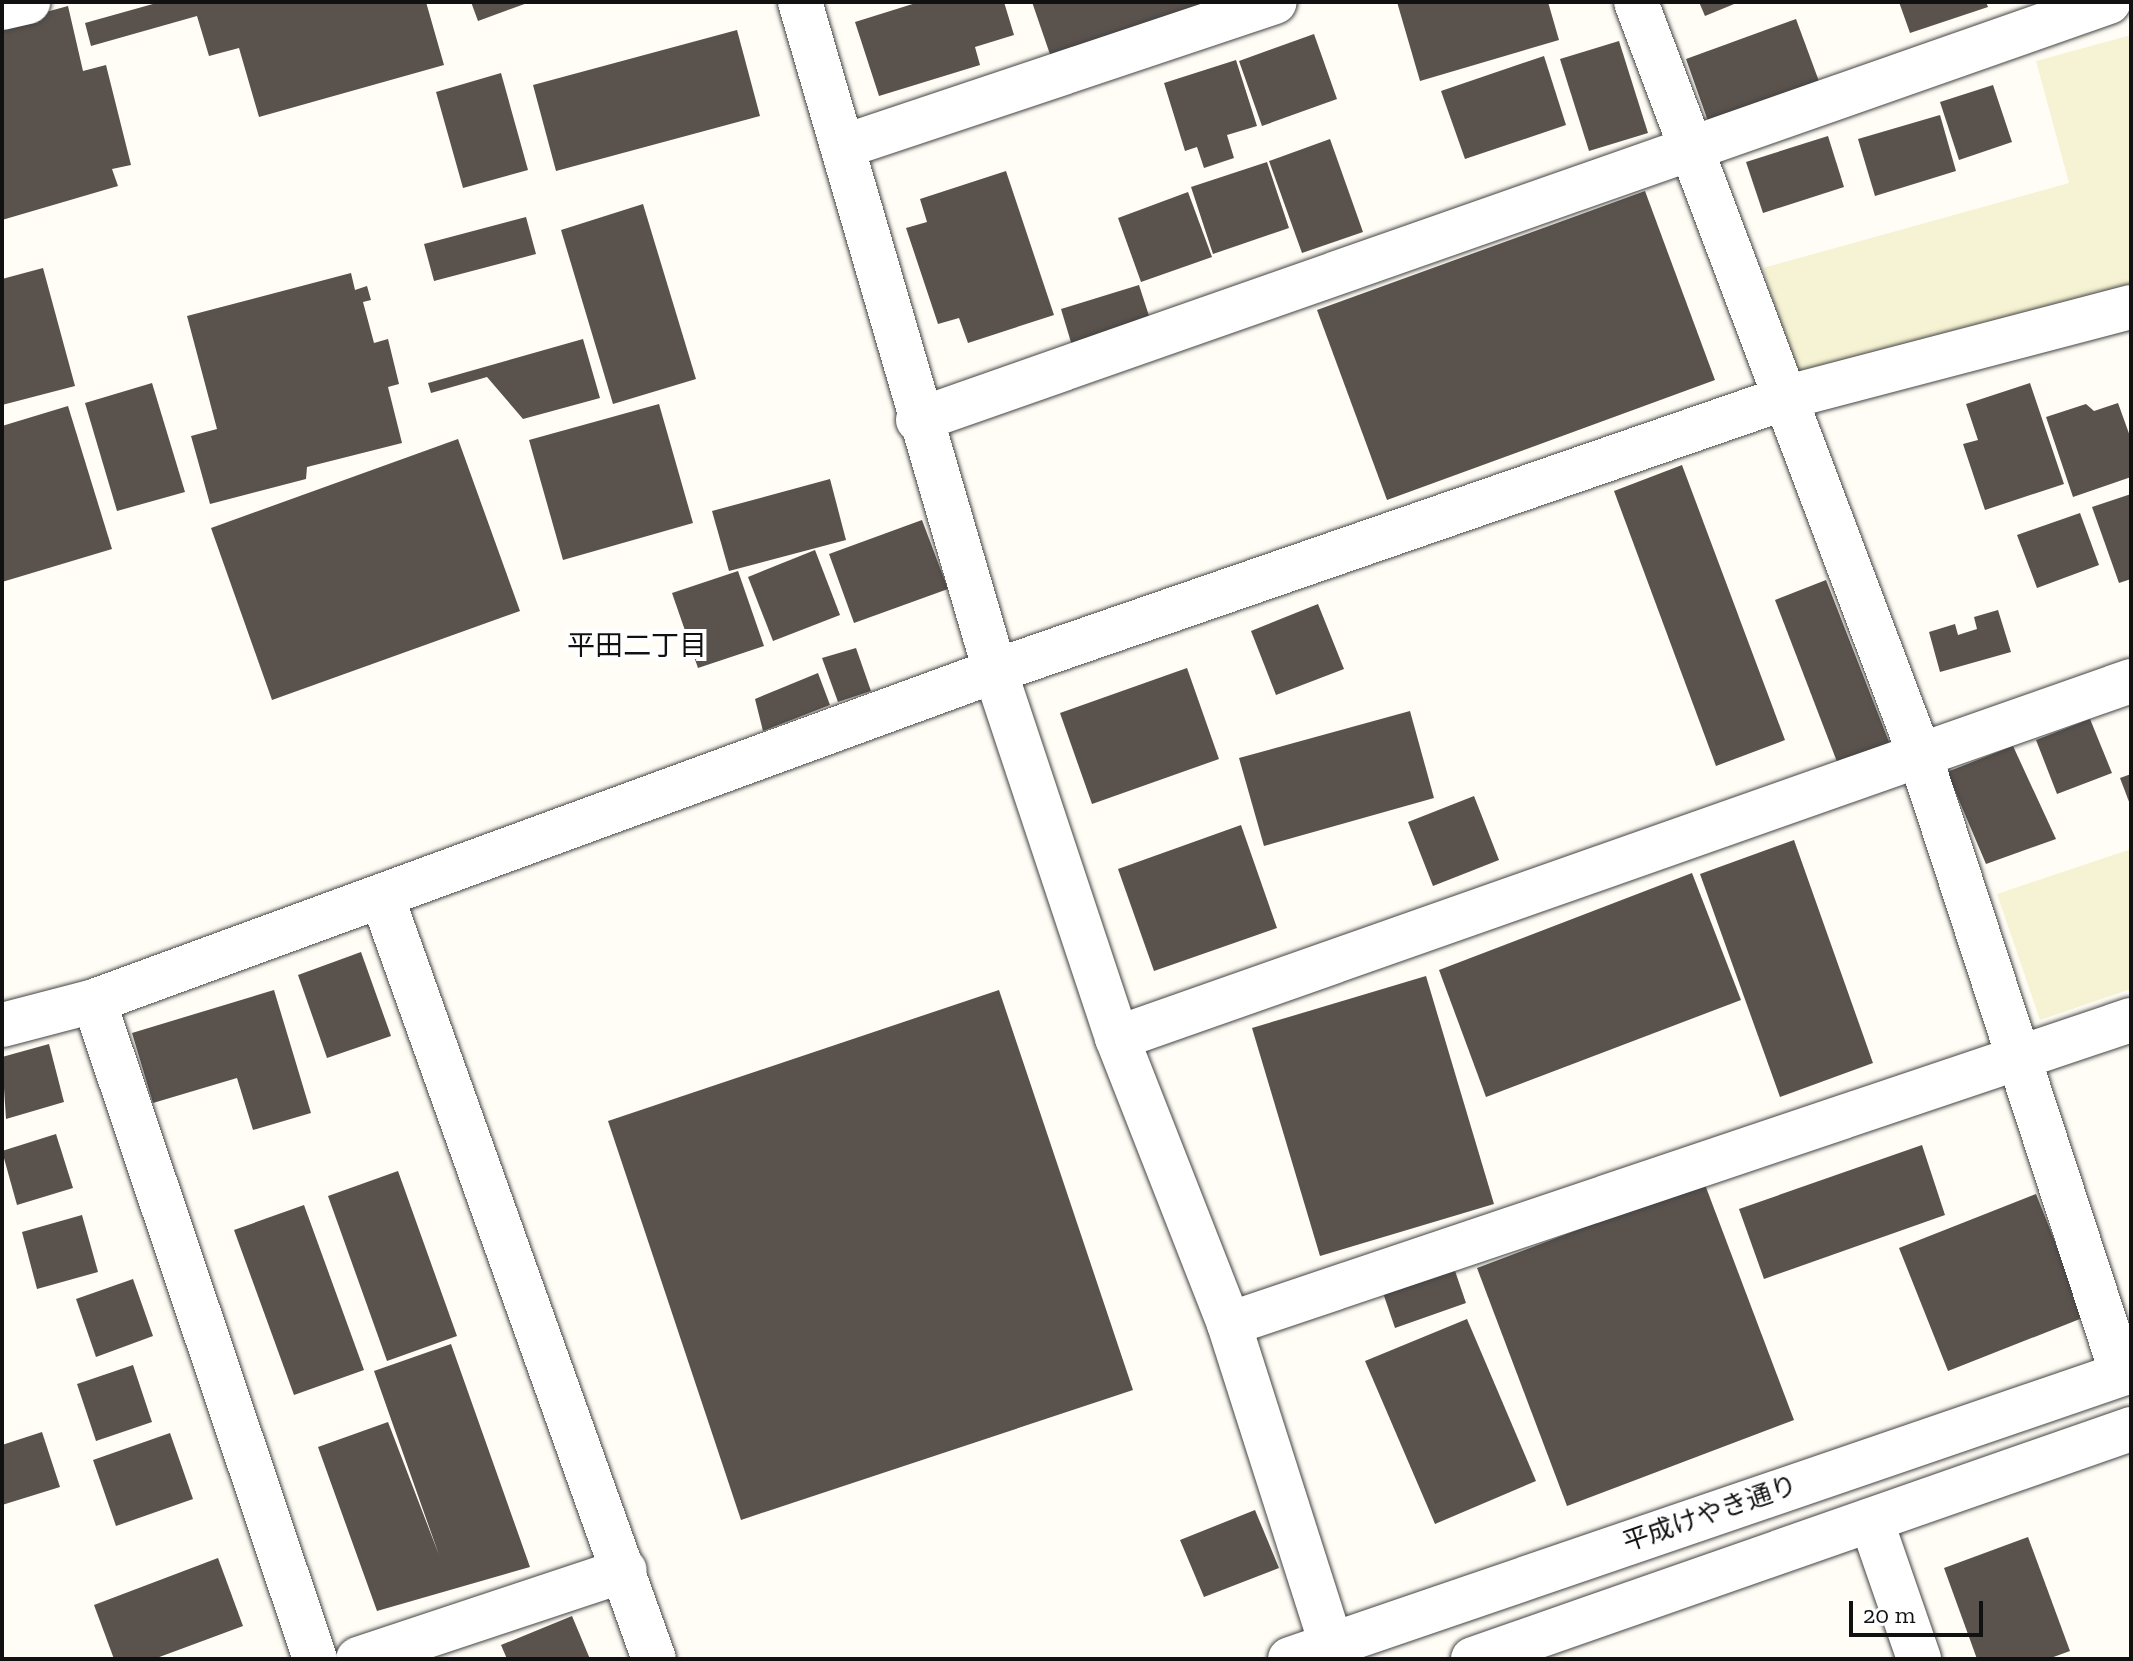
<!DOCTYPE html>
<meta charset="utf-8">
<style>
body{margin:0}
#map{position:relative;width:2133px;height:1661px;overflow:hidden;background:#fffdf5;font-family:"Zilla Slab","Noto Sans JP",serif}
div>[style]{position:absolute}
.farmland>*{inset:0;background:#f6f3d4}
.building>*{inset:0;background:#5a524d}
.roads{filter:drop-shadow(0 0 2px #444) drop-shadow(0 0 2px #444)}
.minor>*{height:44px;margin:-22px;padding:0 22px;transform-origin:22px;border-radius:22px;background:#fff}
span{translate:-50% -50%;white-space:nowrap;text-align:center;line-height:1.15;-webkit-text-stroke:8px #fff;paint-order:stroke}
.street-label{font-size:26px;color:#111}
.neighbourhood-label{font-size:28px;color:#111}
.frame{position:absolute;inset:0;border:4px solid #111;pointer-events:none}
.scale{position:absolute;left:1849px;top:1601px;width:134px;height:36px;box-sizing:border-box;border:4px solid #111;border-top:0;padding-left:10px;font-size:24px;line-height:28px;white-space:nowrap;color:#111;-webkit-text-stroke:6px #fff;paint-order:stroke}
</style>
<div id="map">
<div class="farmland">
<i style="clip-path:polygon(2131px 35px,2131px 287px,1795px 380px,1763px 268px,2069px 183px,2036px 61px)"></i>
<i style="clip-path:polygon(2131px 849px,2131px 989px,2040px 1020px,1997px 894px)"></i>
</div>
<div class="building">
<i style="clip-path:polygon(160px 2px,426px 2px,444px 65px,259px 117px,239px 48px,209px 56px,197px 16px,91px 46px,85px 23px)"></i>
<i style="clip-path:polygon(471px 2px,530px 2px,478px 21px)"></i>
<i style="clip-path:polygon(919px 2px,1004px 2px,1014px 35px,975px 47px,980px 65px,879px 96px,855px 22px)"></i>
<i style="clip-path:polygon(1032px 2px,1206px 2px,1208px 9px,1053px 63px)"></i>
<i style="clip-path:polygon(1397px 2px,1548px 2px,1559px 40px,1420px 81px)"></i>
<i style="clip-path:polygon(1699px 2px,1739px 2px,1705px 16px)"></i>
<i style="clip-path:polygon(1899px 2px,1986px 2px,1988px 7px,1910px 33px)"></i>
<i style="clip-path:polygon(68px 6px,83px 71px,106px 65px,131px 165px,112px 169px,118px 186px,2px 220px,2px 24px)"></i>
<i style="clip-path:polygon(1796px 19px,1820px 84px,1709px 124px,1686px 59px)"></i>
<i style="clip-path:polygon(737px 30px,760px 116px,556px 171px,533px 85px)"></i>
<i style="clip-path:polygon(1314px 34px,1337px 99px,1262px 126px,1239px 61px)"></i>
<i style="clip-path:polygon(1619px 41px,1648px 133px,1589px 151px,1560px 59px)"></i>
<i style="clip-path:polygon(1544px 56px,1566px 125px,1465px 159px,1441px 91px)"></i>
<i style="clip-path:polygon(1236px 60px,1257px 126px,1227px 135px,1234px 158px,1204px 168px,1197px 147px,1185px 151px,1164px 83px)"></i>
<i style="clip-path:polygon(501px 73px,528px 170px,463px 188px,436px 92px)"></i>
<i style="clip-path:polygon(1993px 85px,2012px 142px,1959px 160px,1940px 102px)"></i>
<i style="clip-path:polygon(1940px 115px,1956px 171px,1875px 196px,1858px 139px)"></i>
<i style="clip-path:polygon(1828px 136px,1844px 187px,1763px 213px,1746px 162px)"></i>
<i style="clip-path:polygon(1330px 139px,1363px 232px,1302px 253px,1269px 161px)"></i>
<i style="clip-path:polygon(1267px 162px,1289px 228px,1213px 254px,1191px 187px)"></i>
<i style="clip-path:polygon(1006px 171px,1054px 315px,968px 343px,959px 318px,938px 324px,906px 228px,927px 222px,920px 199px)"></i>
<i style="clip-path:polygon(1645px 191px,1715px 380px,1387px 500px,1317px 310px)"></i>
<i style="clip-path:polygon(1188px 192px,1212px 257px,1141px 282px,1118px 218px)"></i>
<i style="clip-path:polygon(643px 204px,696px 379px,613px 404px,561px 230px)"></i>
<i style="clip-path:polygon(526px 217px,536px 254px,434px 281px,424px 244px)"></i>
<i style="clip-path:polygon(43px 268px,75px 386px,2px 405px,2px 279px)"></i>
<i style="clip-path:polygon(351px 273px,355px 290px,367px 286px,371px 300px,363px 302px,374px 343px,388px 339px,399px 384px,388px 387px,402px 443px,307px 467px,306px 479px,210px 504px,191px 436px,217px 429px,187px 316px)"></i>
<i style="clip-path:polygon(1139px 285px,1152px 325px,1073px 349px,1061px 309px)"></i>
<i style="clip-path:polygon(583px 339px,600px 398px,523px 419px,487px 377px,431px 393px,428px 383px)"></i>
<i style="clip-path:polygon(152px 383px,185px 492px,117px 511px,85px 403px)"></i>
<i style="clip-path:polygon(2030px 383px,2064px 484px,1985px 510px,1963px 444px,1978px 440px,1966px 404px)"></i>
<i style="clip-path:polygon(2118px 403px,2131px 439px,2131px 477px,2073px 497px,2046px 417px,2086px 404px,2094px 411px)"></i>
<i style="clip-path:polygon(659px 404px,693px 523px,563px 560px,529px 440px)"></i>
<i style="clip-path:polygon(68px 406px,112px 549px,2px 582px,2px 426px)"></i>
<i style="clip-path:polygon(458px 439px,520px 611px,272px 700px,211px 528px)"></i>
<i style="clip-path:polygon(1682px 465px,1785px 740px,1716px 766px,1614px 491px)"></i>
<i style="clip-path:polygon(830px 479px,846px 540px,729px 571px,712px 511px)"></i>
<i style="clip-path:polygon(2131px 494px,2131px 579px,2119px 583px,2092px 507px)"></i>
<i style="clip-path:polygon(2080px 513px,2099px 565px,2037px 588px,2017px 535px)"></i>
<i style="clip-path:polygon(922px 520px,948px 589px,854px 623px,829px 554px)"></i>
<i style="clip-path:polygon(815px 550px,840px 615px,773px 641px,748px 577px)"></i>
<i style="clip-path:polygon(738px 571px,764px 646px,698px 668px,672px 593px)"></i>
<i style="clip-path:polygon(1826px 580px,1891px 747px,1839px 767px,1775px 600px)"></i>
<i style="clip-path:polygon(1318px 604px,1344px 669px,1276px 695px,1251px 631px)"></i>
<i style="clip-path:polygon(1998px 610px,2011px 652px,1940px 672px,1929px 632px,1955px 624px,1958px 635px,1977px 629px,1974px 617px)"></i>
<i style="clip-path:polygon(856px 648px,871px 691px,838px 702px,822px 658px)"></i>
<i style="clip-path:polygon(1187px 668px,1219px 759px,1092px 804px,1060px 713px)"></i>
<i style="clip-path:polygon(818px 673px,830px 705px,763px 731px,755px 699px)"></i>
<i style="clip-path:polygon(1410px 711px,1434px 798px,1264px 846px,1239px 758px)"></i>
<i style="clip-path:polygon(2090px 719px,2112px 773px,2057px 794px,2036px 740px)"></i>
<i style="clip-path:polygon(2013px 746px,2056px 839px,1986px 864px,1947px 772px)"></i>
<i style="clip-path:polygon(2131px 774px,2131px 807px,2120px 778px)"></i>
<i style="clip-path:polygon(1474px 796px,1499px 860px,1433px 886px,1408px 822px)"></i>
<i style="clip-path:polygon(1241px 825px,1277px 928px,1154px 971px,1118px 869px)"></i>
<i style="clip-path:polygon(1794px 840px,1873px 1063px,1780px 1097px,1700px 874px)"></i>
<i style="clip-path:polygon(1692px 873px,1741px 1000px,1486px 1097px,1439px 970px)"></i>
<i style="clip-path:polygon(361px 952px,391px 1036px,327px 1058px,298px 975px)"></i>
<i style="clip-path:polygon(1426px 976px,1494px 1204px,1320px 1256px,1252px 1028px)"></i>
<i style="clip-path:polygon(274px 990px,311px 1113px,253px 1130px,237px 1078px,153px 1103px,132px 1033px)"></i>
<i style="clip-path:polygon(999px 990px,1133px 1390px,741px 1520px,608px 1121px)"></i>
<i style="clip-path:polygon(49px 1044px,64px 1102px,6px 1119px,2px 1057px)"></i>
<i style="clip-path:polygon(56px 1134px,73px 1188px,17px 1205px,2px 1151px)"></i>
<i style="clip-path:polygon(1922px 1145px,1945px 1215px,1764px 1279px,1739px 1209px)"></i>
<i style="clip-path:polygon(398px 1171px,457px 1336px,387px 1361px,328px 1196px)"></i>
<i style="clip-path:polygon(1704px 1182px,1794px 1420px,1567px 1506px,1477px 1268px)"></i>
<i style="clip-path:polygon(2036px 1194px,2085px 1317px,1948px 1371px,1899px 1248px)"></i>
<i style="clip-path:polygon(304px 1205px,364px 1370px,294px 1395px,234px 1230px)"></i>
<i style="clip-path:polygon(82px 1215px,98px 1272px,37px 1289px,22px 1232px)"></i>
<i style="clip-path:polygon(1453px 1265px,1466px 1303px,1395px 1328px,1382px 1290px)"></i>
<i style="clip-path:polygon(133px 1279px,153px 1336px,96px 1357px,76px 1299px)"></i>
<i style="clip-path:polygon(1467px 1319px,1536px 1481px,1435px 1524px,1365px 1361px)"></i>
<i style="clip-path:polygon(451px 1344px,530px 1567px,377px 1611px,318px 1447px,388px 1422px,439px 1555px,374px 1371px)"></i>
<i style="clip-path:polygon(133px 1365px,152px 1422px,96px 1441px,77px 1384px)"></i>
<i style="clip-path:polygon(42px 1432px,60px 1487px,2px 1505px,2px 1445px)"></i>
<i style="clip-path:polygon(170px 1433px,193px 1499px,116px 1526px,93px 1460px)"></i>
<i style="clip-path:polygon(1255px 1510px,1279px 1568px,1204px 1597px,1180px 1540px)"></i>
<i style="clip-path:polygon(2028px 1537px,2070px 1651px,2048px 1659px,1977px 1659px,1944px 1568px)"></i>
<i style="clip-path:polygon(218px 1558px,243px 1626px,154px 1659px,114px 1659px,94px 1605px)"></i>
<i style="clip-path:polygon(572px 1616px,590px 1659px,507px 1659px,501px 1645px)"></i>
</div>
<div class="roads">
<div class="minor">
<i style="left:800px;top:2px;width:697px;rotate:73.75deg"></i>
<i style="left:995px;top:671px;width:387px;rotate:71.6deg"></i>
<i style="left:1117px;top:1038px;width:307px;rotate:68.6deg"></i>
<i style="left:1229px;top:1324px;width:336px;rotate:72.3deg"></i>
<i style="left:1636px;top:2px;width:803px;rotate:69.35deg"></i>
<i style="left:1919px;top:753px;width:653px;rotate:71.9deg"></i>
<i style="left:2px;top:8px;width:27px;rotate:-13deg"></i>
<i style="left:845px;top:146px;width:453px;rotate:-18.5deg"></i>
<i style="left:918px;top:420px;width:1262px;rotate:-19.34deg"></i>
<i style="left:382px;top:897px;width:809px;rotate:70.36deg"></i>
<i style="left:94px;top:1001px;width:694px;rotate:71.43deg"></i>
<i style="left:2px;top:1025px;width:95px;rotate:-14.6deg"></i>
<i style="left:94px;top:1001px;width:960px;rotate:-20.12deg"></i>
<i style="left:995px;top:671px;width:839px;rotate:-19.06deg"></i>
<i style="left:1788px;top:397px;width:355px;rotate:-14.7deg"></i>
<i style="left:1117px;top:1038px;width:1075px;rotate:-19.4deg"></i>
<i style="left:1229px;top:1324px;width:952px;rotate:-18.63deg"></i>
<i style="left:1871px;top:1520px;width:147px;rotate:70.9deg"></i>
<i style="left:358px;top:1659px;width:281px;rotate:-18.4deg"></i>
<i style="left:1290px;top:1659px;width:889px;rotate:-18.9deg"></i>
<i style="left:1473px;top:1659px;width:697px;rotate:-19.27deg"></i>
</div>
</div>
<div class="street-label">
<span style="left:1710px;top:1514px;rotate:-19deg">平成けやき通り</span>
</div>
<div class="neighbourhood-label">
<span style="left:637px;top:646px">平田二丁目</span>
</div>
<div class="frame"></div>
<div class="scale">20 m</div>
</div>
